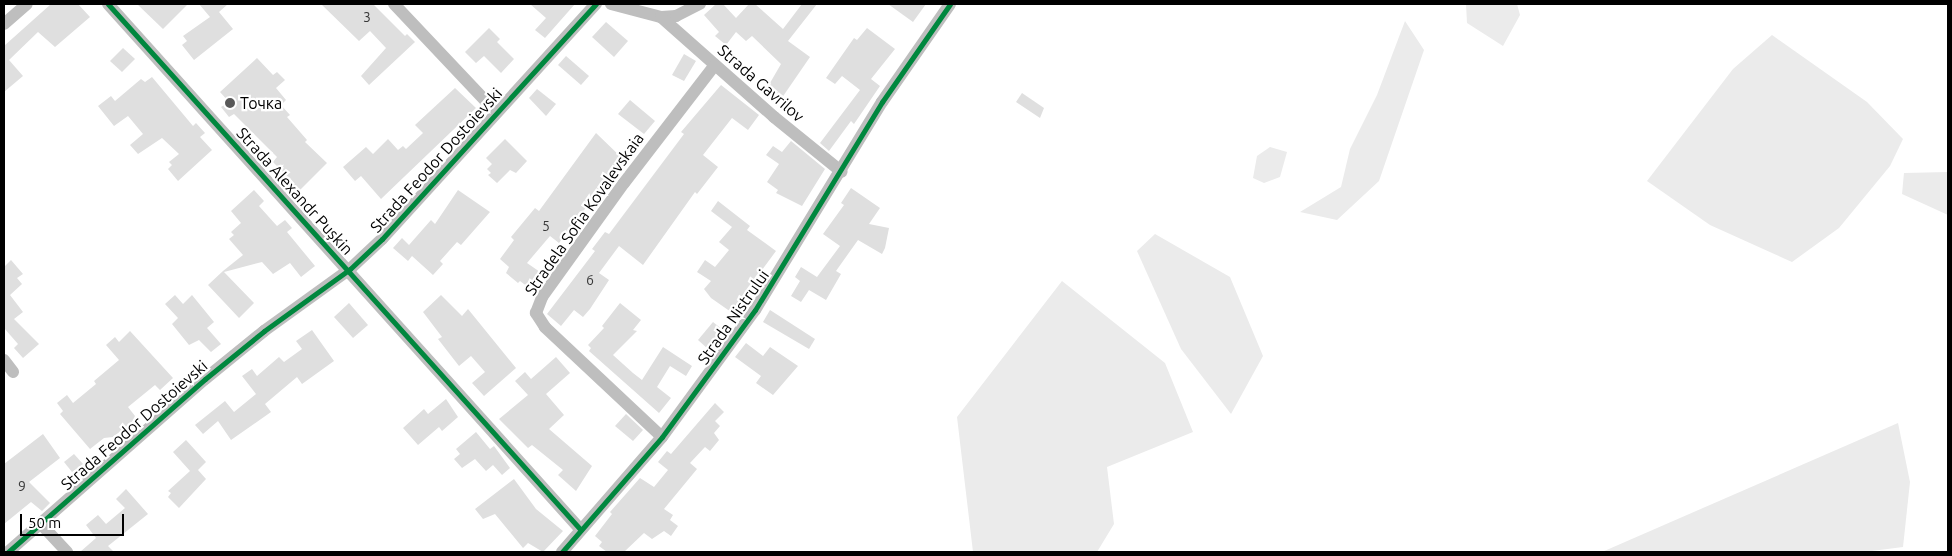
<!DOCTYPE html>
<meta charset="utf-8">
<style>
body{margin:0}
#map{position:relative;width:1952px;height:556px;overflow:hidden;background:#fff;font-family:Ubuntu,sans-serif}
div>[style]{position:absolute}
.green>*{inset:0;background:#ebebeb}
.building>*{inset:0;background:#dfdfdf}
.minor>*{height:12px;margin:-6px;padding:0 6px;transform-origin:6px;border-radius:6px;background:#bebebe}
.cycleway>*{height:5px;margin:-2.5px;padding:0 2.5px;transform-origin:2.5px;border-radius:2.5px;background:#00873e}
.dots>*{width:14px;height:14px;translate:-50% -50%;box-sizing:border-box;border:2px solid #fff;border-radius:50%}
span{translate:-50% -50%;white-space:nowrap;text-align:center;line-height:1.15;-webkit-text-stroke:4.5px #fff;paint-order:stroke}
.number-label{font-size:14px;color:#383838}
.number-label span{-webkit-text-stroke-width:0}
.street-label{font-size:16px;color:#000}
.poi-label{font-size:16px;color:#000}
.left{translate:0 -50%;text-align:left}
.frame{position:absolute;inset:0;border:5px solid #000;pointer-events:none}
.scale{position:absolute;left:20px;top:514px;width:104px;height:22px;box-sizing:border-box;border:2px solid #000;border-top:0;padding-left:6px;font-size:15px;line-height:18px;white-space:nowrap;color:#000;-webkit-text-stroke:4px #fff;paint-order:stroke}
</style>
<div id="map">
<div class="green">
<i style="clip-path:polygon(1466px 4px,1517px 4px,1520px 15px,1503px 46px,1467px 23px)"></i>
<i style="clip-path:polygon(1405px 21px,1424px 50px,1379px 181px,1337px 220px,1300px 212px,1341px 187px,1350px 149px,1377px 95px)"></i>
<i style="clip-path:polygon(1772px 35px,1867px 102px,1903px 139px,1890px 166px,1839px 228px,1792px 262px,1710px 225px,1647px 181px,1733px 69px)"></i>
<i style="clip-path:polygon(1270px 147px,1287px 152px,1280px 177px,1264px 183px,1253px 178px,1257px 156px)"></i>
<i style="clip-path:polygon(1948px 172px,1948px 215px,1902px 194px,1904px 173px)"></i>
<i style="clip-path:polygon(1155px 234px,1230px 277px,1263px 356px,1231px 414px,1181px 349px,1137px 251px)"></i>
<i style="clip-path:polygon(1062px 281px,1165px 363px,1193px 432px,1107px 467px,1114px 524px,1097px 552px,973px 552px,957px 417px)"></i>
<i style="clip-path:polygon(1898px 423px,1910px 482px,1903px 547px,1864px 552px,1602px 552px)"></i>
</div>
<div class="building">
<i style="clip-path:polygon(51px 4px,78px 4px,90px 17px,55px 47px,38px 32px,9px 60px,23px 76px,4px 92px,4px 46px)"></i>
<i style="clip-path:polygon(137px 4px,188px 4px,163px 29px)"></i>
<i style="clip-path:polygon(199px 4px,228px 4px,219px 12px,233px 29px,194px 60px,182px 45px,187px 41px,183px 36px,210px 17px)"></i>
<i style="clip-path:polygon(321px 4px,373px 4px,405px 36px,407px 34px,415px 42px,369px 85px,361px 76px,386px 48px,370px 31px,359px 41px)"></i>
<i style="clip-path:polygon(530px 4px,575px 4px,545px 38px,535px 30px,546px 18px)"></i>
<i style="clip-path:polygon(716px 4px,723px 4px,736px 18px,749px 4px,755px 4px,783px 29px,802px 4px,817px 4px,788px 41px,810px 57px,777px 105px,763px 95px,781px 64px,752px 36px,746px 41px,736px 32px,726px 45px,715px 36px,719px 32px,704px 15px)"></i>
<i style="clip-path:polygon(888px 4px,926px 4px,913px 22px)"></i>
<i style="clip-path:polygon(606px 22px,628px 41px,614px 57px,592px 37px)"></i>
<i style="clip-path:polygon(489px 28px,500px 39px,497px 42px,514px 59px,501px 73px,484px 56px,476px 63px,465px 52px)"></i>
<i style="clip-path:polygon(867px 28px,895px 49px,871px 79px,880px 86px,854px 124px,851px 121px,829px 151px,820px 143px,860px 90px,842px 76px,835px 84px,826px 78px,854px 38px,857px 40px)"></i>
<i style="clip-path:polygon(123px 48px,135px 59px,122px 72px,110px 61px)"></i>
<i style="clip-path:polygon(684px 54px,696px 61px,684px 81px,672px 75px)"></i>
<i style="clip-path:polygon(566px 56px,589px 76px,581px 85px,558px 65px)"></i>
<i style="clip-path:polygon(257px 58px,273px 75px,277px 72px,285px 80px,276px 88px,286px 100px,281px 105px,290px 115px,287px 117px,307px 140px,305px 142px,327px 163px,296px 194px,284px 182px,288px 177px,273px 162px,277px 157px,234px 114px,229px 117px,221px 107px,229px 102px,220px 92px)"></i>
<i style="clip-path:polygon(152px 77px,193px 126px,196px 123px,205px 133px,200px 137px,212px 150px,178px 181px,168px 169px,172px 165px,169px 162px,179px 154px,162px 138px,138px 154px,130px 145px,143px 134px,128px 116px,114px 126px,98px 106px,111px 96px,115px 101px,141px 79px,145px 82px)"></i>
<i style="clip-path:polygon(721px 85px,759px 115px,748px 130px,732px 118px,703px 155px,718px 167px,697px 194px,695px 192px,643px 265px,619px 246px,599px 273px,609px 280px,590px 309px,583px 317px,574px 310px,561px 326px,547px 314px,595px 251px,592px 249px,605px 232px,609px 234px,684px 134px,681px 132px)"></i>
<i style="clip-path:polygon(455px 88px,476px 108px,381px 199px,361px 176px,355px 181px,343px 167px,366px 147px,373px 154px,388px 139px,398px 150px,403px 146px,406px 149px,423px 133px,415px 125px)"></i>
<i style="clip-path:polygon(537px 89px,556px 104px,546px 116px,529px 98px)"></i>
<i style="clip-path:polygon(1022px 93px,1044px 108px,1040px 118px,1016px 102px)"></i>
<i style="clip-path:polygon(630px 100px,655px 121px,644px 134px,618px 114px)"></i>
<i style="clip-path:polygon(596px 133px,623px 159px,559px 243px,550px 236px,527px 263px,540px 272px,528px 287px,520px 281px,518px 283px,506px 273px,509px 267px,500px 259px,514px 240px,511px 237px,535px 208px,539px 211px)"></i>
<i style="clip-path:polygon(505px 139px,527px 161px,516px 173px,510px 170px,497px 183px,488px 175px,491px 173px,487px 169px,492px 164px,486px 158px)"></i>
<i style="clip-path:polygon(791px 141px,825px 169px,802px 206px,776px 193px,778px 190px,767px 182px,779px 164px,766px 155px,773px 146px,782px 152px)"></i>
<i style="clip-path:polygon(851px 188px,880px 208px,869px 224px,889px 228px,885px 248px,882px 254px,858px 240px,836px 271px,841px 274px,826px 300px,809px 290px,801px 302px,791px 296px,800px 281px,795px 277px,801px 267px,817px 277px,840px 246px,823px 234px,844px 205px,841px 203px)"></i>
<i style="clip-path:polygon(254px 190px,264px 201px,259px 206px,277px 226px,285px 220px,292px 228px,287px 232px,315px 266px,301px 277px,290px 263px,273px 274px,262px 262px,224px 272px,254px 303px,239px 318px,208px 285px,223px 271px,243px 255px,229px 239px,234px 235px,231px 232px,241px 223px,231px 211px)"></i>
<i style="clip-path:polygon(458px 190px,490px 212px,461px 245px,457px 242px,440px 261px,443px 264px,433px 275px,412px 256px,408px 261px,393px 248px,402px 238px,409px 245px,431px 220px,435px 224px)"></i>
<i style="clip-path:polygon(718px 201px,750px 226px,747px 230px,776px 251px,731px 312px,711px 298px,704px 289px,711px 281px,697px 272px,705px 260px,715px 267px,729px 250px,719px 242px,732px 227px,711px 211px)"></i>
<i style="clip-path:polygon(11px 260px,23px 274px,17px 278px,22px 284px,10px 295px,23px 312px,14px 319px,39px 344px,23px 358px,14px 348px,18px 344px,4px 328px,4px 267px)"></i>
<i style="clip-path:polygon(175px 295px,183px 304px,192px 295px,214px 322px,207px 328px,221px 344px,211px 352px,199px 340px,189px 345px,172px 324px,178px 318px,165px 304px)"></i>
<i style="clip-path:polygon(441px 295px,462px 316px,468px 309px,516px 368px,484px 396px,472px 383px,485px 372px,471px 356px,459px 366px,438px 339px,442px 337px,423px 312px)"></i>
<i style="clip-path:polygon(349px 303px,368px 325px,353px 338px,334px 317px)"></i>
<i style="clip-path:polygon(620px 303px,641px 320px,633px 330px,637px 331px,613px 355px,633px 373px,642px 380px,663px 347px,692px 366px,686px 376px,670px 366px,657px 387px,671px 398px,659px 413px,589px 351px,591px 348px,588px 345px,604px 328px,602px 326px)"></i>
<i style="clip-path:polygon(770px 310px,815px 339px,809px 349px,763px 322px)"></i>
<i style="clip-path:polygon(713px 322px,723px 330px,708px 349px,698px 340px)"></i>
<i style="clip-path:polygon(312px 330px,334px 361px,302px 384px,297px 377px,265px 404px,271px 412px,231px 440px,218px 421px,203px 434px,195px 425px,225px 401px,234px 412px,256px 394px,242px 376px,252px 369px,257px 376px,279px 357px,284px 362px,302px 349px,296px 341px)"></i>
<i style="clip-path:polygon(130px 331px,173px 378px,160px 390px,155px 385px,128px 407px,135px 416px,132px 422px,113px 437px,104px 438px,90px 449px,60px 414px,63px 411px,57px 403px,67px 395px,73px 403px,96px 384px,94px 381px,119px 360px,106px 345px,115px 337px,119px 342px)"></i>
<i style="clip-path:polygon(746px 343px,763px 356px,770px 347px,798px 366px,773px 395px,756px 383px,761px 376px,735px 357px)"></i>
<i style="clip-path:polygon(556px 357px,570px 373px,546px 394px,564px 415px,549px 429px,592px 466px,576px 491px,558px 475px,563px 470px,532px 445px,528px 448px,499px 419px,528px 395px,515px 381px,525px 372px,531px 379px)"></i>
<i style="clip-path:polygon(446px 399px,458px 417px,442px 431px,439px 427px,418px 445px,403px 428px,424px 409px,428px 414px)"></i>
<i style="clip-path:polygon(715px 403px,724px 412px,715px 421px,720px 426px,714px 433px,719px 440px,710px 451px,705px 447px,690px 463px,697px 469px,664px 509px,673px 515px,670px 520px,678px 526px,671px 536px,664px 531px,652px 539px,644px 533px,624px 552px,607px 552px,599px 546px,602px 542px,595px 536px,612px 514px,610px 512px,640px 478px,654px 487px,668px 470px,658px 462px,667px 451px,671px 454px)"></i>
<i style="clip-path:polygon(626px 414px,643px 430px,633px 441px,615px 426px)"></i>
<i style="clip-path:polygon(476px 432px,490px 449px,494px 446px,510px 468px,502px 475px,493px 465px,486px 471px,475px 459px,462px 468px,454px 459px,460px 454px,456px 449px)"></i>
<i style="clip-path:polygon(43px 434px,60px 458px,29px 482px,50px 503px,42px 511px,31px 502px,4px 524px,4px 464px)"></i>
<i style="clip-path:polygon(186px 440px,206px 462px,198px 470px,206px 479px,179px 508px,168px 497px,171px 493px,168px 491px,190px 471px,173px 452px)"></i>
<i style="clip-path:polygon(74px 454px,83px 464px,72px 472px,64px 462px)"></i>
<i style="clip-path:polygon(514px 479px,536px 509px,563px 531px,543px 552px,528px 543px,523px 548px,495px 514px,483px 519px,475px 509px)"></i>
<i style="clip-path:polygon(126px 489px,148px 514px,108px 546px,114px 552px,80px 552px,96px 538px,86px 525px,98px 515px,106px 524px,125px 508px,116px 499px)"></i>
</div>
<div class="minor">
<i style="left:108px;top:4px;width:707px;rotate:48.04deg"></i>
<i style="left:394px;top:4px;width:149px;rotate:46.6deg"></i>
<i style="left:611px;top:4px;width:52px;rotate:14.6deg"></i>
<i style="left:661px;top:17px;width:15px;rotate:-4deg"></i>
<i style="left:676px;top:16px;width:27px;rotate:-27deg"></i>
<i style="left:661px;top:17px;width:151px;rotate:41.5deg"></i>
<i style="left:774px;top:117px;width:87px;rotate:39deg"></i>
<i style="left:4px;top:24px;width:30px;rotate:-41deg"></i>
<i style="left:4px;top:360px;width:15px;rotate:53deg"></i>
<i style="left:662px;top:437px;width:161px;rotate:-136.8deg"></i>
<i style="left:545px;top:327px;width:17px;rotate:-123deg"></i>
<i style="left:536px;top:313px;width:17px;rotate:-69deg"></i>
<i style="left:542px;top:297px;width:140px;rotate:-54.3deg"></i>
<i style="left:624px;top:183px;width:149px;rotate:-52.4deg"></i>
<i style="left:40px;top:523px;width:40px;rotate:47deg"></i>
<i style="left:8px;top:552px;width:262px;rotate:-41.3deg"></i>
<i style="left:205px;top:379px;width:76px;rotate:-39.1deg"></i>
<i style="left:264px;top:331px;width:106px;rotate:-35.8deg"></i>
<i style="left:350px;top:269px;width:44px;rotate:-43.2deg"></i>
<i style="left:382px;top:239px;width:318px;rotate:-47.7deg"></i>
<i style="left:562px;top:552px;width:152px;rotate:-49deg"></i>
<i style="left:662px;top:437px;width:157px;rotate:-53.8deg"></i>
<i style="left:755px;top:310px;width:244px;rotate:-58.6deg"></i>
<i style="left:882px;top:102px;width:119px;rotate:-55.2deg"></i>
</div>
<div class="cycleway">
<i style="left:108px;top:4px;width:707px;rotate:48.04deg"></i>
<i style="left:8px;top:552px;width:262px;rotate:-41.3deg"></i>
<i style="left:205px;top:379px;width:76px;rotate:-39.1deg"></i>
<i style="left:264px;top:331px;width:106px;rotate:-35.8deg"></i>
<i style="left:350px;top:269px;width:44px;rotate:-43.2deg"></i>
<i style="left:382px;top:239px;width:318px;rotate:-47.7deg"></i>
<i style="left:562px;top:552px;width:152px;rotate:-49deg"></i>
<i style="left:662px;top:437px;width:157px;rotate:-53.8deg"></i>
<i style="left:755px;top:310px;width:244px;rotate:-58.6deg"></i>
<i style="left:882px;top:102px;width:119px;rotate:-55.2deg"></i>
</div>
<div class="dots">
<i style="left:230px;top:103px;background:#595959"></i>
</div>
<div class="number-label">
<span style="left:367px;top:17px">3</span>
<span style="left:546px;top:226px">5</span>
<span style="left:590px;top:280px">6</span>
<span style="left:22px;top:486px">9</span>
</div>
<div class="street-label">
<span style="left:761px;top:83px;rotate:41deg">Strada Gavrilov</span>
<span style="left:436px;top:160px;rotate:-48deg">Strada Feodor Dostoievski</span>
<span style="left:295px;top:191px;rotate:48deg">Strada Alexandr Pușkin</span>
<span style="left:584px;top:214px;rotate:-55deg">Stradela Sofia Kovalevskaia</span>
<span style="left:733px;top:317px;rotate:-55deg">Strada Nistrului</span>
<span style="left:134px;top:425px;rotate:-41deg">Strada Feodor Dostoievski</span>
</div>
<div class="poi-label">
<span class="left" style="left:240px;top:103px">Точка</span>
</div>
<div class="frame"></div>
<div class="scale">50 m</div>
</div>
